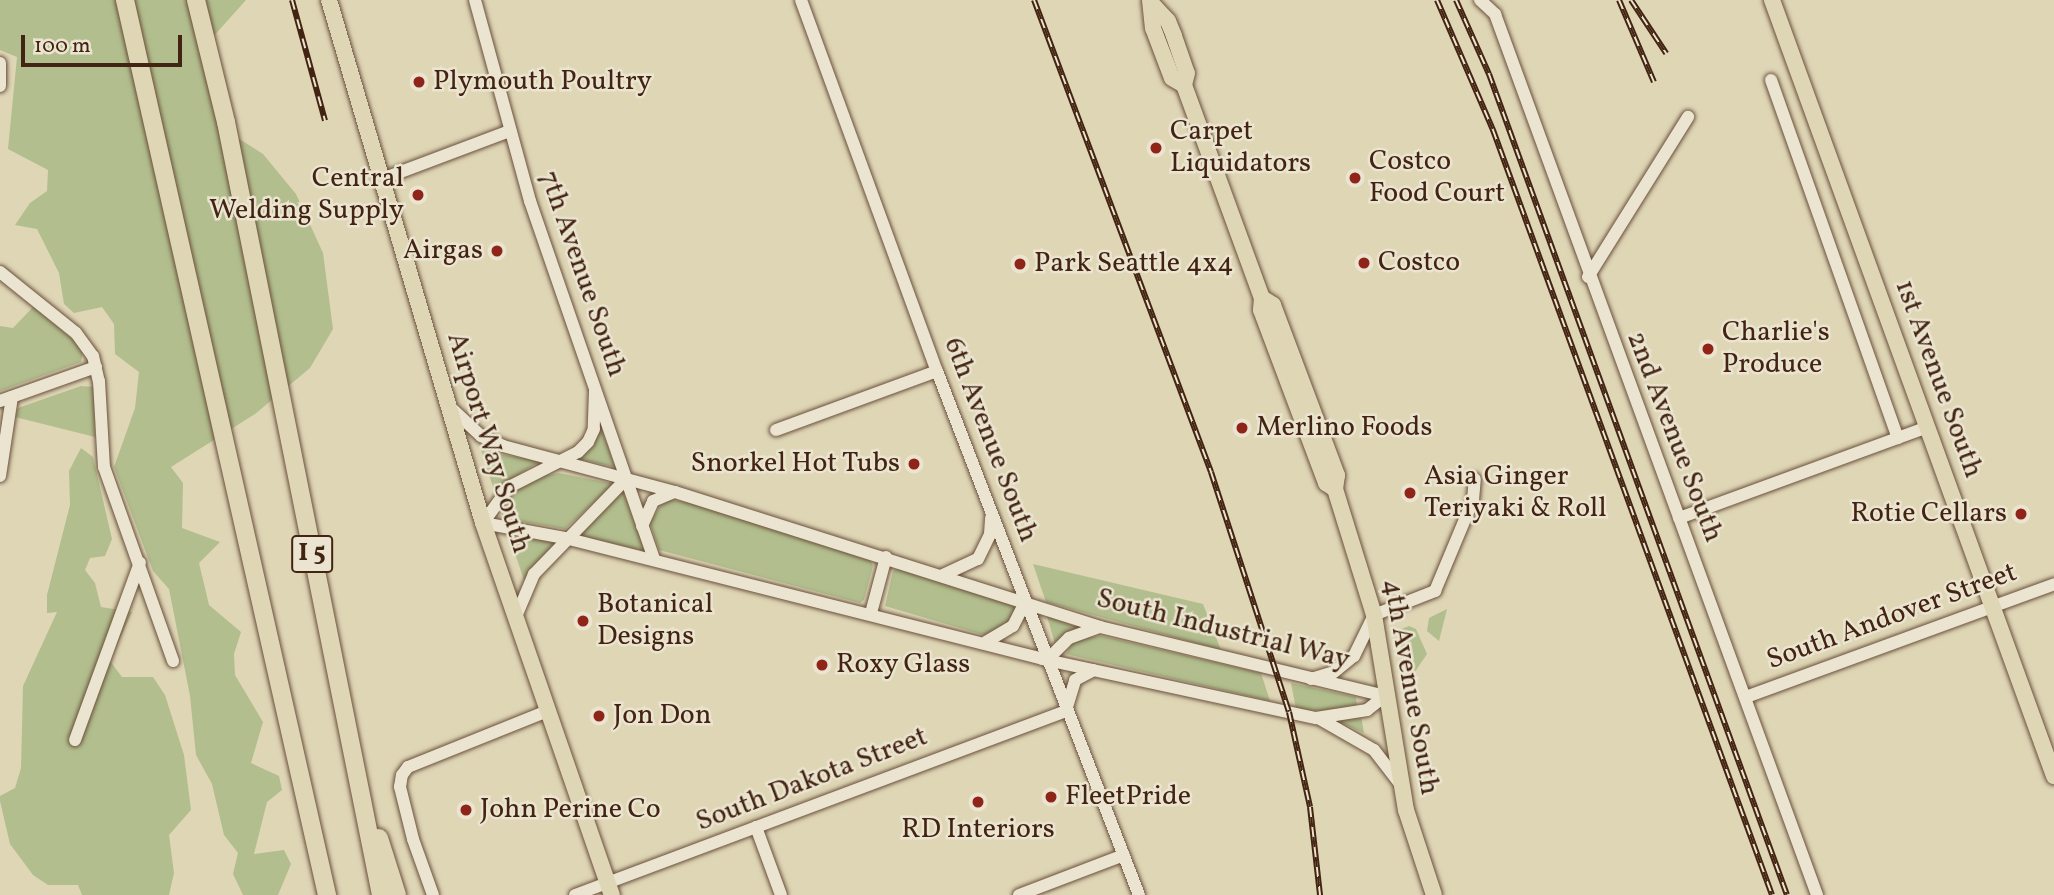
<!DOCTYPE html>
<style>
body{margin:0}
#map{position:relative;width:2054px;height:895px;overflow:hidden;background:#dfd6b6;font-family:Vollkorn,serif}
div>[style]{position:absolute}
.green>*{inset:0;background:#b2be8e}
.roads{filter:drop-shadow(0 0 2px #6a503b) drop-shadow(0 0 2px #6a503b)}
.minor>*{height:12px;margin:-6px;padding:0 6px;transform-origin:6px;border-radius:6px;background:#eae4d0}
.major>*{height:16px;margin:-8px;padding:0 8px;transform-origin:8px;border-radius:8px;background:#dfd6b6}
.highway>*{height:18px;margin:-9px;padding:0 9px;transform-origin:9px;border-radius:9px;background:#dfd6b6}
.rail>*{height:6px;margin-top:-3px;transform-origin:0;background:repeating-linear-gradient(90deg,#eae4d0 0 10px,#432412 0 20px);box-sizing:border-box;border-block:2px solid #432412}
.dots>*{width:19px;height:19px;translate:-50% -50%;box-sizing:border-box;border:4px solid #eae4d0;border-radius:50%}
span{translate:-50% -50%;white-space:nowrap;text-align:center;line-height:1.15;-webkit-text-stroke:5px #eae4d0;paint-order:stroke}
.shield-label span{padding:2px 5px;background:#eae4d0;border:2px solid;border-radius:5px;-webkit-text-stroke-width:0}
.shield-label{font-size:26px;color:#432412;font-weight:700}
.poi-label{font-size:28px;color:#432412}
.left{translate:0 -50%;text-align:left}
.right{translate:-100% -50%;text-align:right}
.street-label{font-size:28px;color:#432412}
.scale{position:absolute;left:21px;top:35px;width:161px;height:32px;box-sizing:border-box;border:4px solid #432412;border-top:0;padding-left:9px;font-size:21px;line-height:24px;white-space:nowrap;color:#432412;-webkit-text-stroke:5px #eae4d0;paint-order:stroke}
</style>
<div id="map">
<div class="green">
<i style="clip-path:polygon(0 0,246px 0,203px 48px,222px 128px,263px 154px,296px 194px,323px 253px,333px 329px,310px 368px,255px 414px,171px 467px,183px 483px,182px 528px,220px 542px,199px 563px,209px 605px,241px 632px,234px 654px,235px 675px,263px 722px,251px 763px,279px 776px,282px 790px,267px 802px,254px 854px,284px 850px,291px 864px,278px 895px,243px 895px,233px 874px,238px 853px,224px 835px,212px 784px,196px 755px,190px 696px,169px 589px,153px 571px,114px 467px,135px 408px,139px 372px,115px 354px,114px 324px,102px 307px,74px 313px,64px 304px,59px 273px,37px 229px,15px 225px,30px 203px,47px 191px,48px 170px,8px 149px,17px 57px,0 50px)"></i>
<i style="clip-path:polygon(33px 307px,75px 341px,83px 352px,81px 362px,0 391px,0 326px,13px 328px)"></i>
<i style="clip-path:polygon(81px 386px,94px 387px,95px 437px,15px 417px,18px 408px)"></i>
<i style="clip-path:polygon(601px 427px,615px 467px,578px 459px)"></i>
<i style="clip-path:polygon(479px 444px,499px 454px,540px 461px,494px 490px)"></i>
<i style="clip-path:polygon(81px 448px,93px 457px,112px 539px,105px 556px,90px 558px,85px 570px,95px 583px,101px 607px,132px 612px,110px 661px,122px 677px,153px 677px,165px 695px,184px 755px,191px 810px,169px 835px,174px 873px,169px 895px,82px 895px,78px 885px,48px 885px,33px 875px,10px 844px,0 801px,0 796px,15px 788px,21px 768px,23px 686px,57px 612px,47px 613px,47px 595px,70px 505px,69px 471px)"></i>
<i style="clip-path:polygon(559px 473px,614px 484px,565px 529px,503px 518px,501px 508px,516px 488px,536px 477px)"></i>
<i style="clip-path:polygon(623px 491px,645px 551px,577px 536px)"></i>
<i style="clip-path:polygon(670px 500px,704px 504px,870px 559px,873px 566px,864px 600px,860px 603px,659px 550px,650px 523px,661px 505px)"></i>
<i style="clip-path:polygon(507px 530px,558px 540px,524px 580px)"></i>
<i style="clip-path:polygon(1033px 564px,1203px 604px,1221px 650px,1046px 602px)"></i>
<i style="clip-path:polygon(898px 569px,1013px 605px,1017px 615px,1008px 626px,987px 636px,885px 606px,893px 571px)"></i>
<i style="clip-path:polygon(1447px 609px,1439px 641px,1427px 631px,1429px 618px)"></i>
<i style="clip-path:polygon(1047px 616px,1077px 627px,1055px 644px)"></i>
<i style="clip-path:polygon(1409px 626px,1416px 629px,1427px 654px,1408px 682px,1399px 637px,1401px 629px)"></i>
<i style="clip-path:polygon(1102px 636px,1261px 673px,1270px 701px,1066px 654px,1072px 643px,1084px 637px)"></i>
<i style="clip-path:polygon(1291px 683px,1356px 697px,1357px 706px,1334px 712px,1296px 709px)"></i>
<i style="clip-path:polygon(1361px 716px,1364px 733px,1337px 721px)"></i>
</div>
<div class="roads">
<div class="minor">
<i style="left:475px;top:0;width:208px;rotate:74.7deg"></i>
<i style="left:530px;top:201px;width:380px;rotate:70.9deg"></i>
<i style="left:801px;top:0;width:395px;rotate:69.9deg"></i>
<i style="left:937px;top:371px;width:562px;rotate:68.92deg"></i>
<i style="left:1480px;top:0;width:21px;rotate:43deg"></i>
<i style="left:1495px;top:14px;width:938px;rotate:69.92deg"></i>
<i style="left:0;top:63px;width:23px;rotate:90deg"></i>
<i style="left:1771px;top:80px;width:380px;rotate:70.5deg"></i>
<i style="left:382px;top:179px;width:137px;rotate:-20.6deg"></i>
<i style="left:0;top:272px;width:97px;rotate:38.8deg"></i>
<i style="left:76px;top:333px;width:29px;rotate:54deg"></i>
<i style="left:93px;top:356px;width:26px;rotate:77deg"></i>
<i style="left:99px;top:381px;width:86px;rotate:86.7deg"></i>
<i style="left:104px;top:467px;width:206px;rotate:70.4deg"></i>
<i style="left:1588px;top:277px;width:189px;rotate:-58deg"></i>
<i style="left:595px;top:391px;width:38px;rotate:92deg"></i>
<i style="left:594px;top:429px;width:14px;rotate:115deg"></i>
<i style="left:588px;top:442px;width:14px;rotate:135deg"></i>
<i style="left:578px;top:452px;width:77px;rotate:153.1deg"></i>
<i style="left:509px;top:487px;width:44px;rotate:125.8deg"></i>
<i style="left:483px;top:523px;width:83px;rotate:10.4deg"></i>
<i style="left:565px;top:538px;width:492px;rotate:14.2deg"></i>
<i style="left:1042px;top:659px;width:280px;rotate:12.2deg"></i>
<i style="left:1316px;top:718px;width:52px;rotate:-8.9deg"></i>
<i style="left:1367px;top:710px;width:23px;rotate:-38deg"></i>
<i style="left:0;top:401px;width:102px;rotate:-19.5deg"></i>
<i style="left:451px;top:408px;width:41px;rotate:43deg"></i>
<i style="left:481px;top:436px;width:24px;rotate:24deg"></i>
<i style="left:503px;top:446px;width:178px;rotate:15deg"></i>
<i style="left:675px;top:492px;width:446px;rotate:17.6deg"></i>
<i style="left:1100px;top:627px;width:293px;rotate:13.6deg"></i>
<i style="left:776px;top:430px;width:171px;rotate:-20.1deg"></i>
<i style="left:0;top:476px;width:80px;rotate:-81.4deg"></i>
<i style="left:1679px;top:518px;width:265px;rotate:-20.1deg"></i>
<i style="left:642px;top:526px;width:27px;rotate:-66deg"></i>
<i style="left:653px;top:501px;width:23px;rotate:-23deg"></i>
<i style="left:943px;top:575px;width:38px;rotate:-25deg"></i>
<i style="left:978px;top:559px;width:28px;rotate:-64deg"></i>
<i style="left:990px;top:534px;width:16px;rotate:-86deg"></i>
<i style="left:871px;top:613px;width:58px;rotate:-75deg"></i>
<i style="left:515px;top:619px;width:49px;rotate:-67.1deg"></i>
<i style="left:534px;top:574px;width:132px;rotate:-45.9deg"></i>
<i style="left:986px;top:642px;width:31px;rotate:-31deg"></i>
<i style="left:1013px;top:626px;width:28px;rotate:-63deg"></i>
<i style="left:1047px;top:660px;width:31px;rotate:-45deg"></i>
<i style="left:1069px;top:638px;width:32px;rotate:-20deg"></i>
<i style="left:1311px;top:679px;width:24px;rotate:-17deg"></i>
<i style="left:1334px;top:672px;width:26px;rotate:-39deg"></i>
<i style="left:1354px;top:656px;width:46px;rotate:-64deg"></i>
<i style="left:1374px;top:615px;width:66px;rotate:-21.5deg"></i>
<i style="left:1435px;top:591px;width:99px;rotate:-67.3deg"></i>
<i style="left:1473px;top:500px;width:21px;rotate:-85deg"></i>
<i style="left:1746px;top:697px;width:328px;rotate:-20.1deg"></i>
<i style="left:1067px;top:707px;width:28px;rotate:-73deg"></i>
<i style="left:1075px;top:680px;width:21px;rotate:-28deg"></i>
<i style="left:1320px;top:719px;width:62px;rotate:29.9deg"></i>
<i style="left:1374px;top:750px;width:44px;rotate:52.4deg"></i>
<i style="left:75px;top:740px;width:189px;rotate:-69.9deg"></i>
<i style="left:756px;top:827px;width:72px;rotate:69.8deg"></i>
<i style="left:433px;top:895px;width:59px;rotate:-109.7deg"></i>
<i style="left:413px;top:839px;width:54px;rotate:-104deg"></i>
<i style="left:400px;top:787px;width:12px;rotate:-81deg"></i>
<i style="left:402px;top:775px;width:10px;rotate:-53deg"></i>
<i style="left:408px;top:767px;width:150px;rotate:-21.9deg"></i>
<i style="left:575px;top:895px;width:524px;rotate:-20.54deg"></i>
<i style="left:1019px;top:895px;width:112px;rotate:-20.9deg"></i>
</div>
<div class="major">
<i style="left:329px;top:0;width:545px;rotate:73.59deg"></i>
<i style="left:483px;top:523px;width:394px;rotate:70.9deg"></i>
<i style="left:1150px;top:0;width:28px;rotate:84deg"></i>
<i style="left:1153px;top:28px;width:53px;rotate:69.2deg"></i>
<i style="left:1172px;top:78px;width:14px;rotate:30deg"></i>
<i style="left:1772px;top:0;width:826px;rotate:70.03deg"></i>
<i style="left:1152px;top:4px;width:23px;rotate:47deg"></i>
<i style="left:1168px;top:21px;width:16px;rotate:68deg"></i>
<i style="left:1174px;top:36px;width:39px;rotate:71deg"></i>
<i style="left:1187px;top:73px;width:12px;rotate:104deg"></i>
<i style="left:1184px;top:85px;width:227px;rotate:69.9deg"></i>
<i style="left:1262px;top:298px;width:12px;rotate:95deg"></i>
<i style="left:1261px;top:310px;width:185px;rotate:69.4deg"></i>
<i style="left:1326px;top:483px;width:11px;rotate:34deg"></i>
<i style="left:1262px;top:298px;width:13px;rotate:32deg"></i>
<i style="left:1273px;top:305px;width:182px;rotate:69.4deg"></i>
<i style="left:1337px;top:475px;width:14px;rotate:98deg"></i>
<i style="left:1335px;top:489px;width:132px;rotate:72.8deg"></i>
<i style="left:1374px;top:615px;width:198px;rotate:80.7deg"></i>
<i style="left:1406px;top:810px;width:89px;rotate:71.8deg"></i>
</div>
<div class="highway">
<i style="left:125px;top:0;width:918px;rotate:77.28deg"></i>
<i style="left:196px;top:0;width:126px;rotate:76.2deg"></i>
<i style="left:226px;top:122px;width:788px;rotate:78.66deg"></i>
<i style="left:379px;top:838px;width:60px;rotate:72.5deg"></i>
</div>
</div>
<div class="rail">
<i style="left:292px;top:0;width:125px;rotate:74.7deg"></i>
<i style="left:1034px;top:0;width:504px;rotate:69.44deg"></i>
<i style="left:1211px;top:472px;width:252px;rotate:72deg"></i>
<i style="left:1289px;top:712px;width:97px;rotate:77.5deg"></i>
<i style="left:1310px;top:807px;width:89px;rotate:83.5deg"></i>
<i style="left:1437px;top:0;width:142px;rotate:66.7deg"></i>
<i style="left:1493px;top:130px;width:814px;rotate:69.96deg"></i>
<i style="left:1456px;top:0;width:81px;rotate:66deg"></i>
<i style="left:1489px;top:74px;width:873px;rotate:70.05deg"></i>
<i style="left:1619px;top:0;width:89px;rotate:66.9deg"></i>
<i style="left:1631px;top:0;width:64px;rotate:56.6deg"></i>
</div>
<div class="dots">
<i style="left:419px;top:82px;background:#8f2418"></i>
<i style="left:1156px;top:148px;background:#8f2418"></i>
<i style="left:1355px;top:178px;background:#8f2418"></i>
<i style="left:418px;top:195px;background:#8f2418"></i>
<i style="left:497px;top:251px;background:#8f2418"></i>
<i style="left:1364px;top:263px;background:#8f2418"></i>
<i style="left:1020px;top:264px;background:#8f2418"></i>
<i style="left:1708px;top:349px;background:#8f2418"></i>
<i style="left:1242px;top:428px;background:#8f2418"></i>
<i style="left:914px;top:464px;background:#8f2418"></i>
<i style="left:1410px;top:493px;background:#8f2418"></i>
<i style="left:2021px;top:514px;background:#8f2418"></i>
<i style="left:583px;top:621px;background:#8f2418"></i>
<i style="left:822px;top:665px;background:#8f2418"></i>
<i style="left:599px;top:716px;background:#8f2418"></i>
<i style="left:1051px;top:797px;background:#8f2418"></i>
<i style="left:978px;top:802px;background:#8f2418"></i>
<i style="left:466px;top:810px;background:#8f2418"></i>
</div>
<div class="shield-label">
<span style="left:312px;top:554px">I 5</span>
</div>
<div class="poi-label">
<span class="left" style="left:433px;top:82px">Plymouth Poultry</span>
<span class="left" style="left:1170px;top:148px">Carpet<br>Liquidators</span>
<span class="left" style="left:1369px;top:178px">Costco<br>Food Court</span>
<span class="right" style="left:404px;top:195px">Central<br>Welding Supply</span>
<span class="right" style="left:483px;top:251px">Airgas</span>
<span class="left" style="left:1378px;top:263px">Costco</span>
<span class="left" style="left:1034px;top:264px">Park Seattle 4x4</span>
<span class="left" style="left:1722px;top:349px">Charlie's<br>Produce</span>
<span class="left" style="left:1256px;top:428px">Merlino Foods</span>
<span class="right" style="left:900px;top:464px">Snorkel Hot Tubs</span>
<span class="left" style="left:1424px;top:493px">Asia Ginger<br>Teriyaki &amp; Roll</span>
<span class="right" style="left:2007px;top:514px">Rotie Cellars</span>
<span class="left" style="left:597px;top:621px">Botanical<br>Designs</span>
<span class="left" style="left:836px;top:665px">Roxy Glass</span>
<span class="left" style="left:613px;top:716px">Jon Don</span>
<span class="left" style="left:1065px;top:797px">FleetPride</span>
<span class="left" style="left:480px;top:810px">John Perine Co</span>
<span style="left:978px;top:830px">RD Interiors</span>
</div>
<div class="street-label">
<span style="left:582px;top:274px;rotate:71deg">7th Avenue South</span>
<span style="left:1938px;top:379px;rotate:70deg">1st Avenue South</span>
<span style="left:1674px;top:437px;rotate:69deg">2nd Avenue South</span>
<span style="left:990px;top:440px;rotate:69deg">6th Avenue South</span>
<span style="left:488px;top:443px;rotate:73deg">Airport Way South</span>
<span style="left:1892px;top:617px;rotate:-20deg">South Andover Street</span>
<span style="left:1223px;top:630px;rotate:14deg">South Industrial Way</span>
<span style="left:1410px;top:687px;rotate:80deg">4th Avenue South</span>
<span style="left:812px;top:780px;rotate:-21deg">South Dakota Street</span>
</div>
<div class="scale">100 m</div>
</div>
